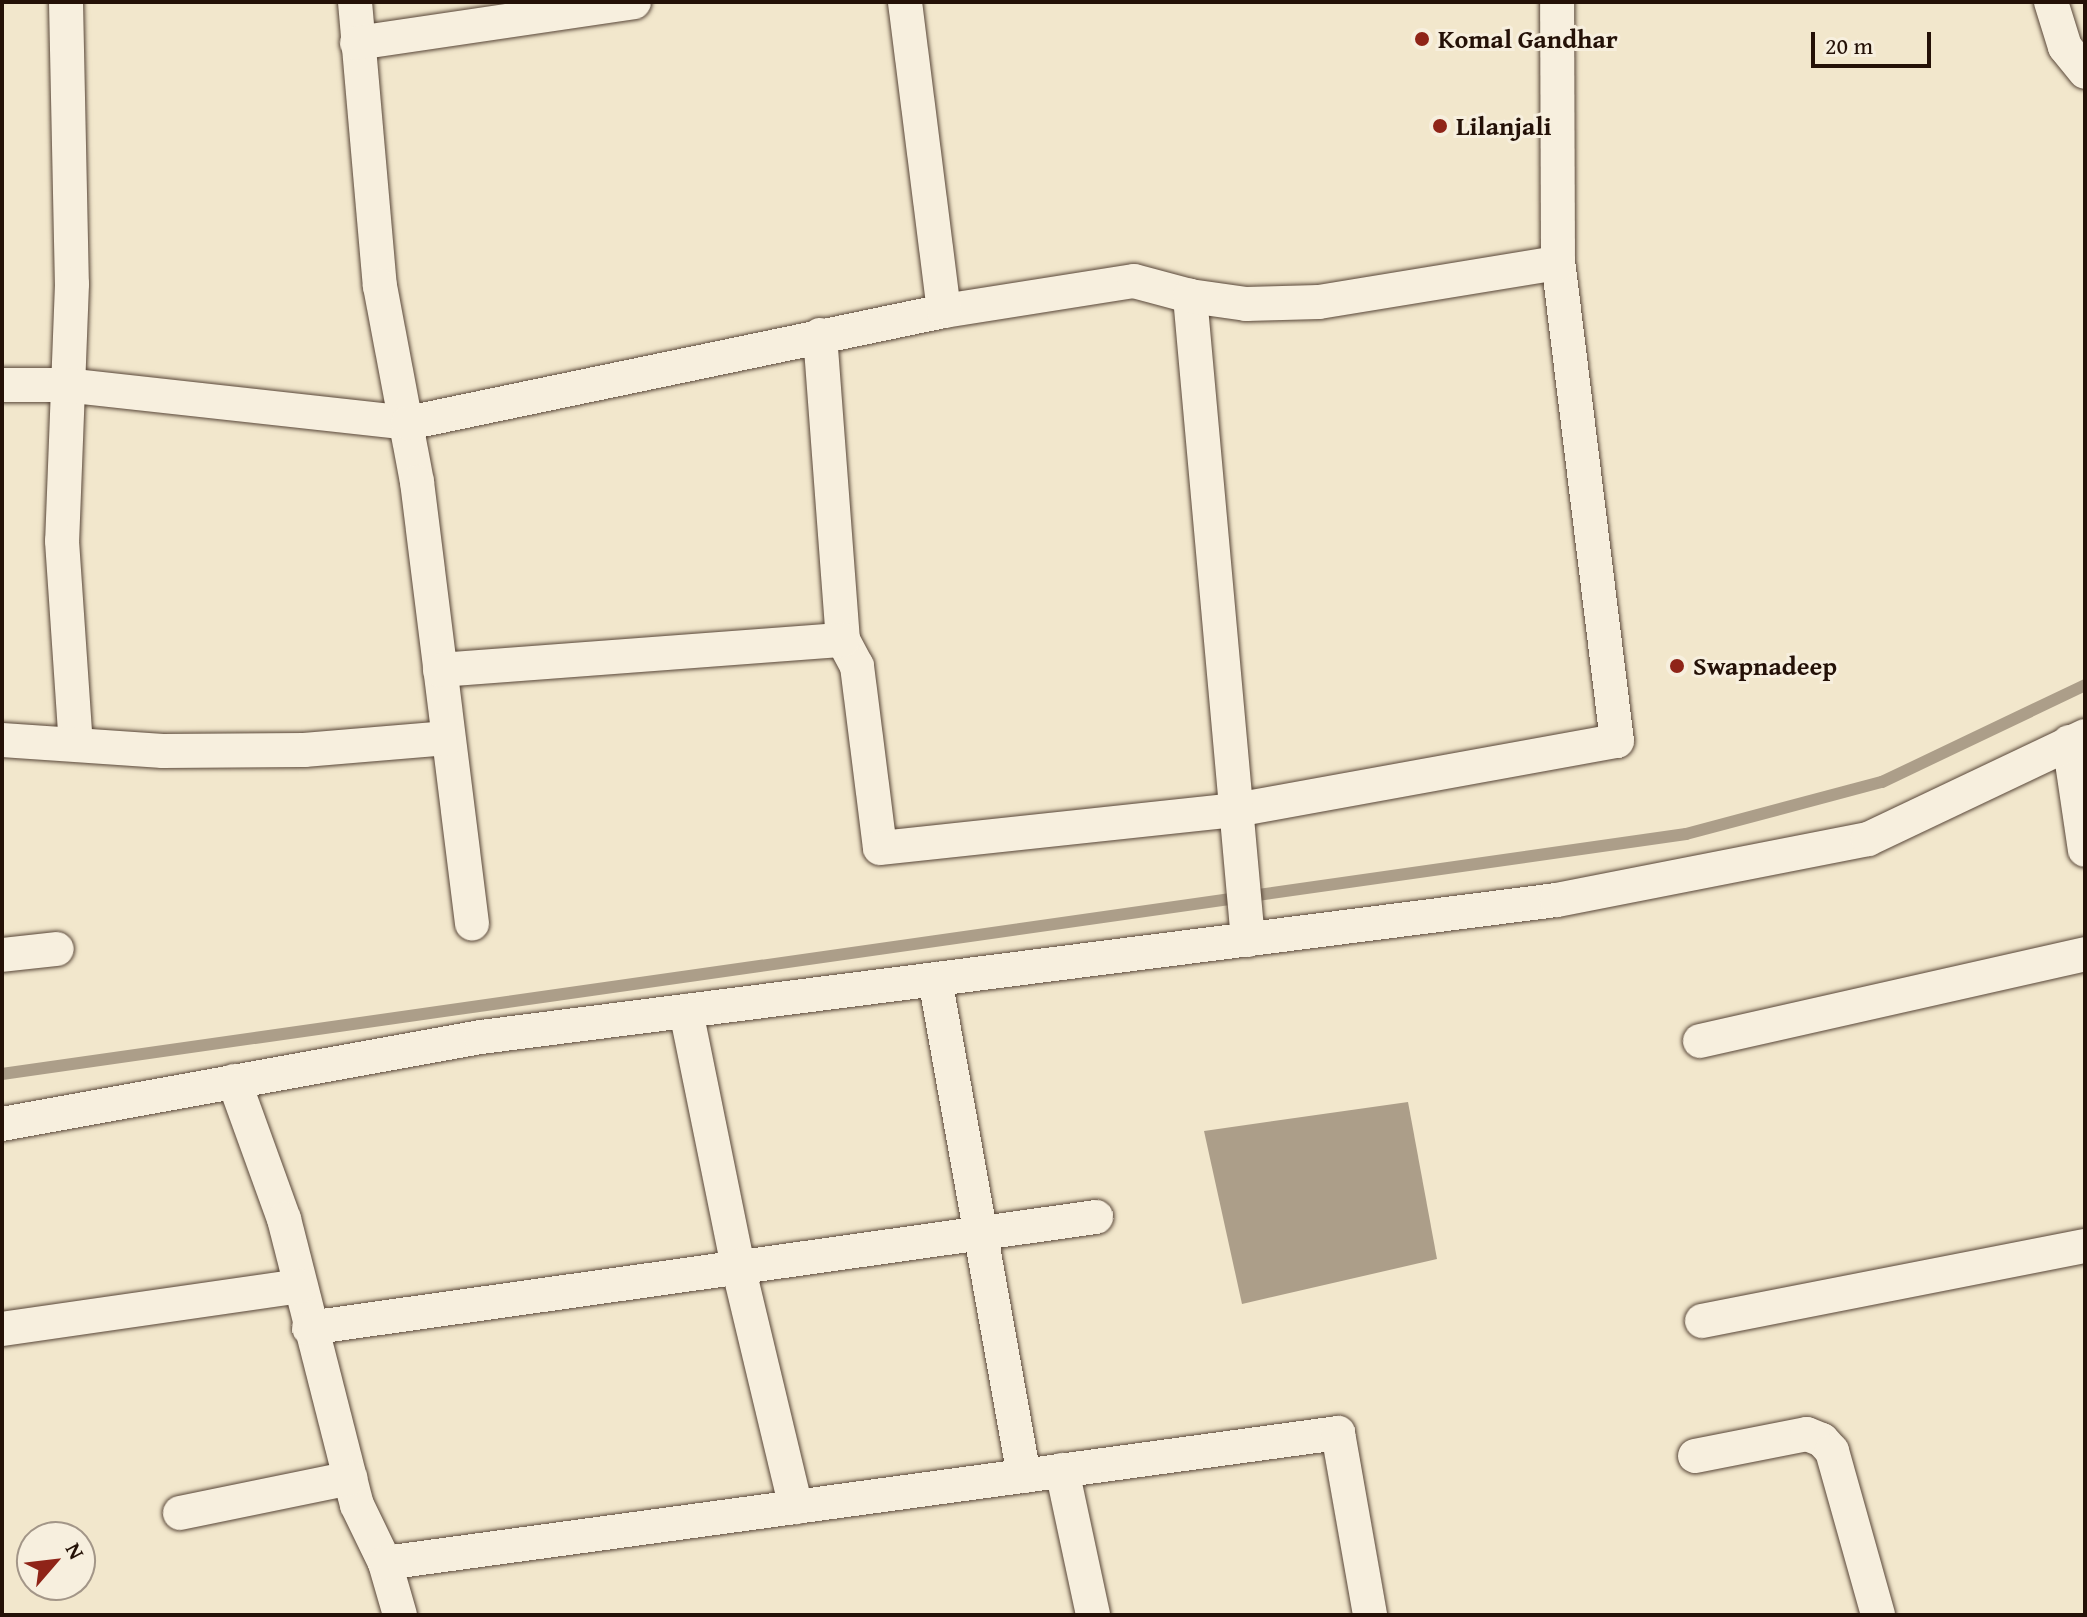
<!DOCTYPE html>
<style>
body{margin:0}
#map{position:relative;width:2087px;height:1617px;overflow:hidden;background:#f2e7cc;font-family:"Gentium Book Plus",serif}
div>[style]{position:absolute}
.water>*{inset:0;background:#ac9e89}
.stream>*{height:12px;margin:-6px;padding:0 6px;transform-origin:6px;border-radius:6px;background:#ac9e89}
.roads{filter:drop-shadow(0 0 2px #584638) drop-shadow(0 0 2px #584638)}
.street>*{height:34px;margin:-17px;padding:0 17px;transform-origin:17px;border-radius:17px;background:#f7efde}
.dots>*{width:22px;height:22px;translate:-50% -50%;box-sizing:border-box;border:4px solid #f7efde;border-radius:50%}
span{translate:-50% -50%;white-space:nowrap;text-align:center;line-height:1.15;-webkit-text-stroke:6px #f7efde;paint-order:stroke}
.poi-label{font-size:26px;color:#241107;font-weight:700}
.left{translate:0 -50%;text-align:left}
.frame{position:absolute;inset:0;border:4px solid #241107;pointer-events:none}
.north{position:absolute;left:16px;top:1521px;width:80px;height:80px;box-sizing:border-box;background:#f7efde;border:2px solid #a39688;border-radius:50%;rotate:62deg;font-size:22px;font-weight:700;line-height:32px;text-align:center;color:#241107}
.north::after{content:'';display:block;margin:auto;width:28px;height:36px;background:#8f2418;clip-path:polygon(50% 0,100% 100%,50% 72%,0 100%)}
.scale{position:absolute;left:1811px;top:32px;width:120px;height:36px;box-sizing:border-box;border:4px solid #241107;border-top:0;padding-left:10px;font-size:24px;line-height:28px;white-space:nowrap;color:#241107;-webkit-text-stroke:6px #f7efde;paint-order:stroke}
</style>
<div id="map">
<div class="water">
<i style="clip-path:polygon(1408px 1102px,1437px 1259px,1242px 1304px,1204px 1131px)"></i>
</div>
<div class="stream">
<i style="left:2px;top:1074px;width:1701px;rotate:-8.11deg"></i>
<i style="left:1686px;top:834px;width:203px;rotate:-14.9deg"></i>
<i style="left:1882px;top:782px;width:225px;rotate:-25.5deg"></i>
</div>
<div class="roads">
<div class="street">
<i style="left:66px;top:2px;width:282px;rotate:88.8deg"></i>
<i style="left:72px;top:284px;width:257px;rotate:92.2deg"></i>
<i style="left:62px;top:541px;width:203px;rotate:86.1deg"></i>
<i style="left:355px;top:2px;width:285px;rotate:85deg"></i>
<i style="left:380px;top:286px;width:199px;rotate:79.3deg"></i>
<i style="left:417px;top:482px;width:445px;rotate:82.9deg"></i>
<i style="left:2051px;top:2px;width:47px;rotate:72.7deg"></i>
<i style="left:2065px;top:47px;width:32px;rotate:51deg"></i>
<i style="left:357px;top:43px;width:280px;rotate:-8.4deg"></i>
<i style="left:944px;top:311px;width:192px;rotate:-9deg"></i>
<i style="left:1134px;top:281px;width:58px;rotate:15deg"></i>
<i style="left:820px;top:335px;width:306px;rotate:85.7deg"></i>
<i style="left:843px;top:640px;width:30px;rotate:62deg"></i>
<i style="left:857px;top:666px;width:183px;rotate:82.8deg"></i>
<i style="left:880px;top:848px;width:358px;rotate:-6.1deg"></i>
<i style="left:1236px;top:810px;width:387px;rotate:-10.3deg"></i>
<i style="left:1617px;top:741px;width:482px;rotate:-97deg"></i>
<i style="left:1558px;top:263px;width:261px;rotate:-90.2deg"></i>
<i style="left:2px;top:385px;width:63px"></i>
<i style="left:65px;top:385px;width:345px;rotate:6.3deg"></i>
<i style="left:408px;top:423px;width:548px;rotate:-11.8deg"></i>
<i style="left:944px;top:311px;width:311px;rotate:-97.2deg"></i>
<i style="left:440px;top:670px;width:404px;rotate:-4.3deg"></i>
<i style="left:2px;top:740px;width:161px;rotate:3.9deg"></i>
<i style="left:163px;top:751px;width:141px;rotate:-0.4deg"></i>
<i style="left:304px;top:750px;width:144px;rotate:-4.8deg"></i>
<i style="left:2069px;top:742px;width:109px;rotate:81.6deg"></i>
<i style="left:1248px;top:940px;width:647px;rotate:-95.15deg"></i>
<i style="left:1190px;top:296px;width:57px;rotate:8.1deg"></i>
<i style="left:1246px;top:304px;width:73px;rotate:-1.6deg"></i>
<i style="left:1319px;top:302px;width:242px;rotate:-9.3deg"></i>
<i style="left:2px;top:955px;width:55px;rotate:-6.2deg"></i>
<i style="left:935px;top:979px;width:505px;rotate:79.85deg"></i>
<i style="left:686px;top:1011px;width:260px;rotate:78.5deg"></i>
<i style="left:738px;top:1266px;width:248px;rotate:76.5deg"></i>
<i style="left:1700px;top:1041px;width:395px;rotate:-12.7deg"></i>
<i style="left:234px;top:1081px;width:147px;rotate:70.1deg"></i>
<i style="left:284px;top:1219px;width:295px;rotate:75.7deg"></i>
<i style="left:357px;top:1505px;width:64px;rotate:64.2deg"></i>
<i style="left:385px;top:1563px;width:54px;rotate:73.9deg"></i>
<i style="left:2px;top:1124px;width:487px;rotate:-10.3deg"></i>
<i style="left:481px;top:1037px;width:1085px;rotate:-7.26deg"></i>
<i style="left:1557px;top:900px;width:317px;rotate:-11.1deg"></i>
<i style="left:1868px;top:839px;width:240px;rotate:-25.4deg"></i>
<i style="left:1702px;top:1321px;width:390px;rotate:-11.1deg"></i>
<i style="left:309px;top:1328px;width:795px;rotate:-8.03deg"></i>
<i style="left:2px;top:1329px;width:301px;rotate:-8.2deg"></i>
<i style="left:1695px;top:1456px;width:114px;rotate:-11.1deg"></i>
<i style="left:1807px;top:1434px;width:16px;rotate:22deg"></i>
<i style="left:1822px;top:1440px;width:15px;rotate:48deg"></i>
<i style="left:1832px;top:1451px;width:170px;rotate:74.3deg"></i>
<i style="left:1062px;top:1470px;width:148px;rotate:77.9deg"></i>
<i style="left:180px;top:1513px;width:174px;rotate:-11.6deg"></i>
<i style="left:385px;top:1563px;width:962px;rotate:-7.77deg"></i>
<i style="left:1338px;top:1433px;width:185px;rotate:80deg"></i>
</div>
</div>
<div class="dots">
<i style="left:1422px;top:39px;background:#8f2418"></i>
<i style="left:1440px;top:126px;background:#8f2418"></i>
<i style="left:1677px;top:666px;background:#8f2418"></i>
</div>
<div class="poi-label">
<span class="left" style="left:1438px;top:39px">Komal Gandhar</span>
<span class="left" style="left:1456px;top:126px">Lilanjali</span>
<span class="left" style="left:1693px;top:666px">Swapnadeep</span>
</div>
<div class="frame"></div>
<div class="north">N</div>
<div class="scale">20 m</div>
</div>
